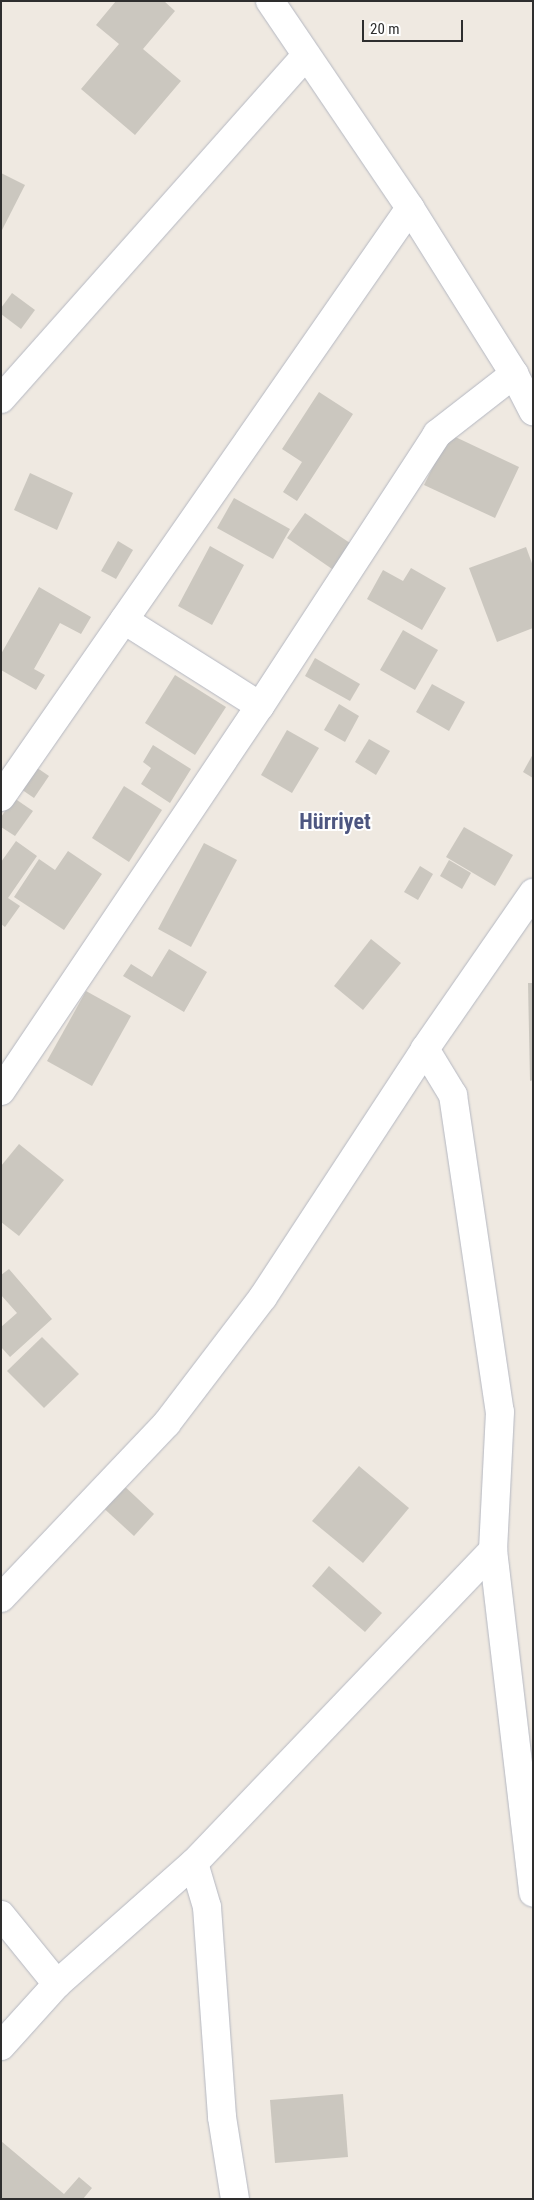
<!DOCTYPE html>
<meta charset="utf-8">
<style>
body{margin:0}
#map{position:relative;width:534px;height:2200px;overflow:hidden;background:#efe9e1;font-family:"Roboto Condensed",sans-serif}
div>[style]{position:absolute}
.building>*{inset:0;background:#cbc7bf}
.roads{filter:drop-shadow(0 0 1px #b4b7c1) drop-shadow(0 0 1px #b4b7c1)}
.minor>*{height:28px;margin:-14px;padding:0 14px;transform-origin:14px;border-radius:14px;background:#fff}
.tertiary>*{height:28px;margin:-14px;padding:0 14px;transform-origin:14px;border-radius:14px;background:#fff}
span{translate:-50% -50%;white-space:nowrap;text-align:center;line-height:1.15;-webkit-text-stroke:4px #fff;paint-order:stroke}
.district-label{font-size:22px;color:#4d5680;font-weight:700}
.frame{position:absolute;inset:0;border:2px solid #2e2e2e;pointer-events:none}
.scale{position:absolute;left:362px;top:20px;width:101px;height:22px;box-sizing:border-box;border:2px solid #2e2e2e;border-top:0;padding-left:6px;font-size:15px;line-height:18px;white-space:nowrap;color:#2e2e2e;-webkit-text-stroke:4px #fff;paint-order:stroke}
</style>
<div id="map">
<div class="building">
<i style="clip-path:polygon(116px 1px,164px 1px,175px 11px,143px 49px,181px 81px,135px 135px,81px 89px,119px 44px,96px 25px)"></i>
<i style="clip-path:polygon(1px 173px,25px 185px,1px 232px)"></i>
<i style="clip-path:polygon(12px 293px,35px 310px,21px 329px,1px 314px,1px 308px)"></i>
<i style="clip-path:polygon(319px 392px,353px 414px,297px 501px,283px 492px,302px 462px,282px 449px)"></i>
<i style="clip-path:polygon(449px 434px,519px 467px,495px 518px,424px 485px)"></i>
<i style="clip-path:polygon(30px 473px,73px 493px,57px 530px,14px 510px)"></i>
<i style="clip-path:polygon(234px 498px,290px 529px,273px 559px,217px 528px)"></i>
<i style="clip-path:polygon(305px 513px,353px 545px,335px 571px,287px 538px)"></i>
<i style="clip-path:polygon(118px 541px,133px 550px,116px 579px,101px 571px)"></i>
<i style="clip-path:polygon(210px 546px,244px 565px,212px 625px,178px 606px)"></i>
<i style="clip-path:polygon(526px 547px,533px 566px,533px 628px,497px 642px,469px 568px)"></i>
<i style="clip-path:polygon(411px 568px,446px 588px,422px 630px,367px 599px,383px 570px,403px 581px)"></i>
<i style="clip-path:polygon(39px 587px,91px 617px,81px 634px,60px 623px,34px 669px,45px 675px,36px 690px,1px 670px,1px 654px)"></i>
<i style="clip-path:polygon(403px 630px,438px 650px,415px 690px,380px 670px)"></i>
<i style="clip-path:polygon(315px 658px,360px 684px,350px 701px,305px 676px)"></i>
<i style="clip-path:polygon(175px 675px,226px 707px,195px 755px,145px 723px)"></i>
<i style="clip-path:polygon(432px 684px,465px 702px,449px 731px,416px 712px)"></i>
<i style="clip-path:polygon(339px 704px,359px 716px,345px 742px,324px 730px)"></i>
<i style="clip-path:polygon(287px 730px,319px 748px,292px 793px,261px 775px)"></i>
<i style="clip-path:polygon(369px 739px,390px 751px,376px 775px,355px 762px)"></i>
<i style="clip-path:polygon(153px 745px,191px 769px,170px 803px,141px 784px,151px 768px,143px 762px)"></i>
<i style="clip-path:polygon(533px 754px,533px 778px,523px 772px)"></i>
<i style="clip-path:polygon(30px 763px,49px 776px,34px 798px,15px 785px)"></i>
<i style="clip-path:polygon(124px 786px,162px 810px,129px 862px,92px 838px)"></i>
<i style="clip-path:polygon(14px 798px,33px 811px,15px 836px,1px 827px,1px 817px)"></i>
<i style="clip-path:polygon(464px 827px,513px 855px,495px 886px,446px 857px)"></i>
<i style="clip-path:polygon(16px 841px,37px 856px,8px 898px,20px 906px,5px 927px,1px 924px,1px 862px)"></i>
<i style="clip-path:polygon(204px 843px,237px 860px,191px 947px,158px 929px)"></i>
<i style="clip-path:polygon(68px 851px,102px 874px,64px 930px,14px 897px,39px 859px,55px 870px)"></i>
<i style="clip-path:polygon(449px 860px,471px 873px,462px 889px,440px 876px)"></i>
<i style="clip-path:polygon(420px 866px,433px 874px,418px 900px,404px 892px)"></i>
<i style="clip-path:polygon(371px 939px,401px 963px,363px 1010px,334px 986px)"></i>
<i style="clip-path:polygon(169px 949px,207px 972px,184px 1012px,123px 976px,131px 964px,152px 977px)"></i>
<i style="clip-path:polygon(528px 983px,533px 983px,533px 1080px,530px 1081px)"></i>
<i style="clip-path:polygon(86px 991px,131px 1016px,92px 1086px,47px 1061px)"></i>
<i style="clip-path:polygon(19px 1144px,64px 1180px,19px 1236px,1px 1222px,1px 1166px)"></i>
<i style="clip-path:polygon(9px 1269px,52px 1319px,10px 1357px,1px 1347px,1px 1327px,17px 1313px,1px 1295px,1px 1275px)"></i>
<i style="clip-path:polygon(42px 1337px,79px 1374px,44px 1408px,7px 1371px)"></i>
<i style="clip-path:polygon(359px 1466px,409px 1508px,363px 1563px,312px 1521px)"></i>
<i style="clip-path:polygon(120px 1482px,154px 1514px,134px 1536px,99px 1504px)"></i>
<i style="clip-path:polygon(329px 1566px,382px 1613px,365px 1632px,312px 1586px)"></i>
<i style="clip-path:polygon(343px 2094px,348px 2157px,275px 2163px,270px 2100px)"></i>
<i style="clip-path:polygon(1px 2141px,64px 2194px,79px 2177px,92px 2188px,83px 2199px,1px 2199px)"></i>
</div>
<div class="roads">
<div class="minor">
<i style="left:1px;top:399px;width:459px;rotate:-48.4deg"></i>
<i style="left:124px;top:620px;width:161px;rotate:32.3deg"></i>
<i style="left:1px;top:797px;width:717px;rotate:-55.22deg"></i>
<i style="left:425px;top:1049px;width:54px;rotate:58.7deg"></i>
<i style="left:453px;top:1095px;width:320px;rotate:81.6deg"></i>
<i style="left:500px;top:1412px;width:138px;rotate:92.9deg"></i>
<i style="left:493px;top:1550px;width:345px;rotate:83.3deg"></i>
<i style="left:1px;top:1091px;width:464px;rotate:-56.1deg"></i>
<i style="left:260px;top:706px;width:325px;rotate:-56.9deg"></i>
<i style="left:437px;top:434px;width:98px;rotate:-37.9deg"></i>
<i style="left:1px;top:1598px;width:241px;rotate:-46.5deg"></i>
<i style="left:167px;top:1423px;width:158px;rotate:-52.7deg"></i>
<i style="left:263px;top:1297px;width:296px;rotate:-56.8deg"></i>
<i style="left:425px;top:1049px;width:190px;rotate:-55.3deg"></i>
<i style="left:194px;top:1863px;width:46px;rotate:73.5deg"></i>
<i style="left:207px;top:1907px;width:211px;rotate:85.9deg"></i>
<i style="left:222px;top:2117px;width:83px;rotate:81deg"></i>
<i style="left:1px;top:1915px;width:89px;rotate:50.9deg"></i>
<i style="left:1px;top:2046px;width:84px;rotate:-47.9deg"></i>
<i style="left:57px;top:1984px;width:183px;rotate:-41.5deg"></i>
<i style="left:194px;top:1863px;width:433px;rotate:-46.3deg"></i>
</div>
<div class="tertiary">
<i style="left:270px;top:1px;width:250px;rotate:55.9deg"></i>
<i style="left:410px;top:208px;width:196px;rotate:57.9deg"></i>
<i style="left:514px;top:374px;width:42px;rotate:62.8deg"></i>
</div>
</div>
<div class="district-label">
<span style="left:335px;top:822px">Hürriyet</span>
</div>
<div class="frame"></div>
<div class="scale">20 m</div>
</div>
